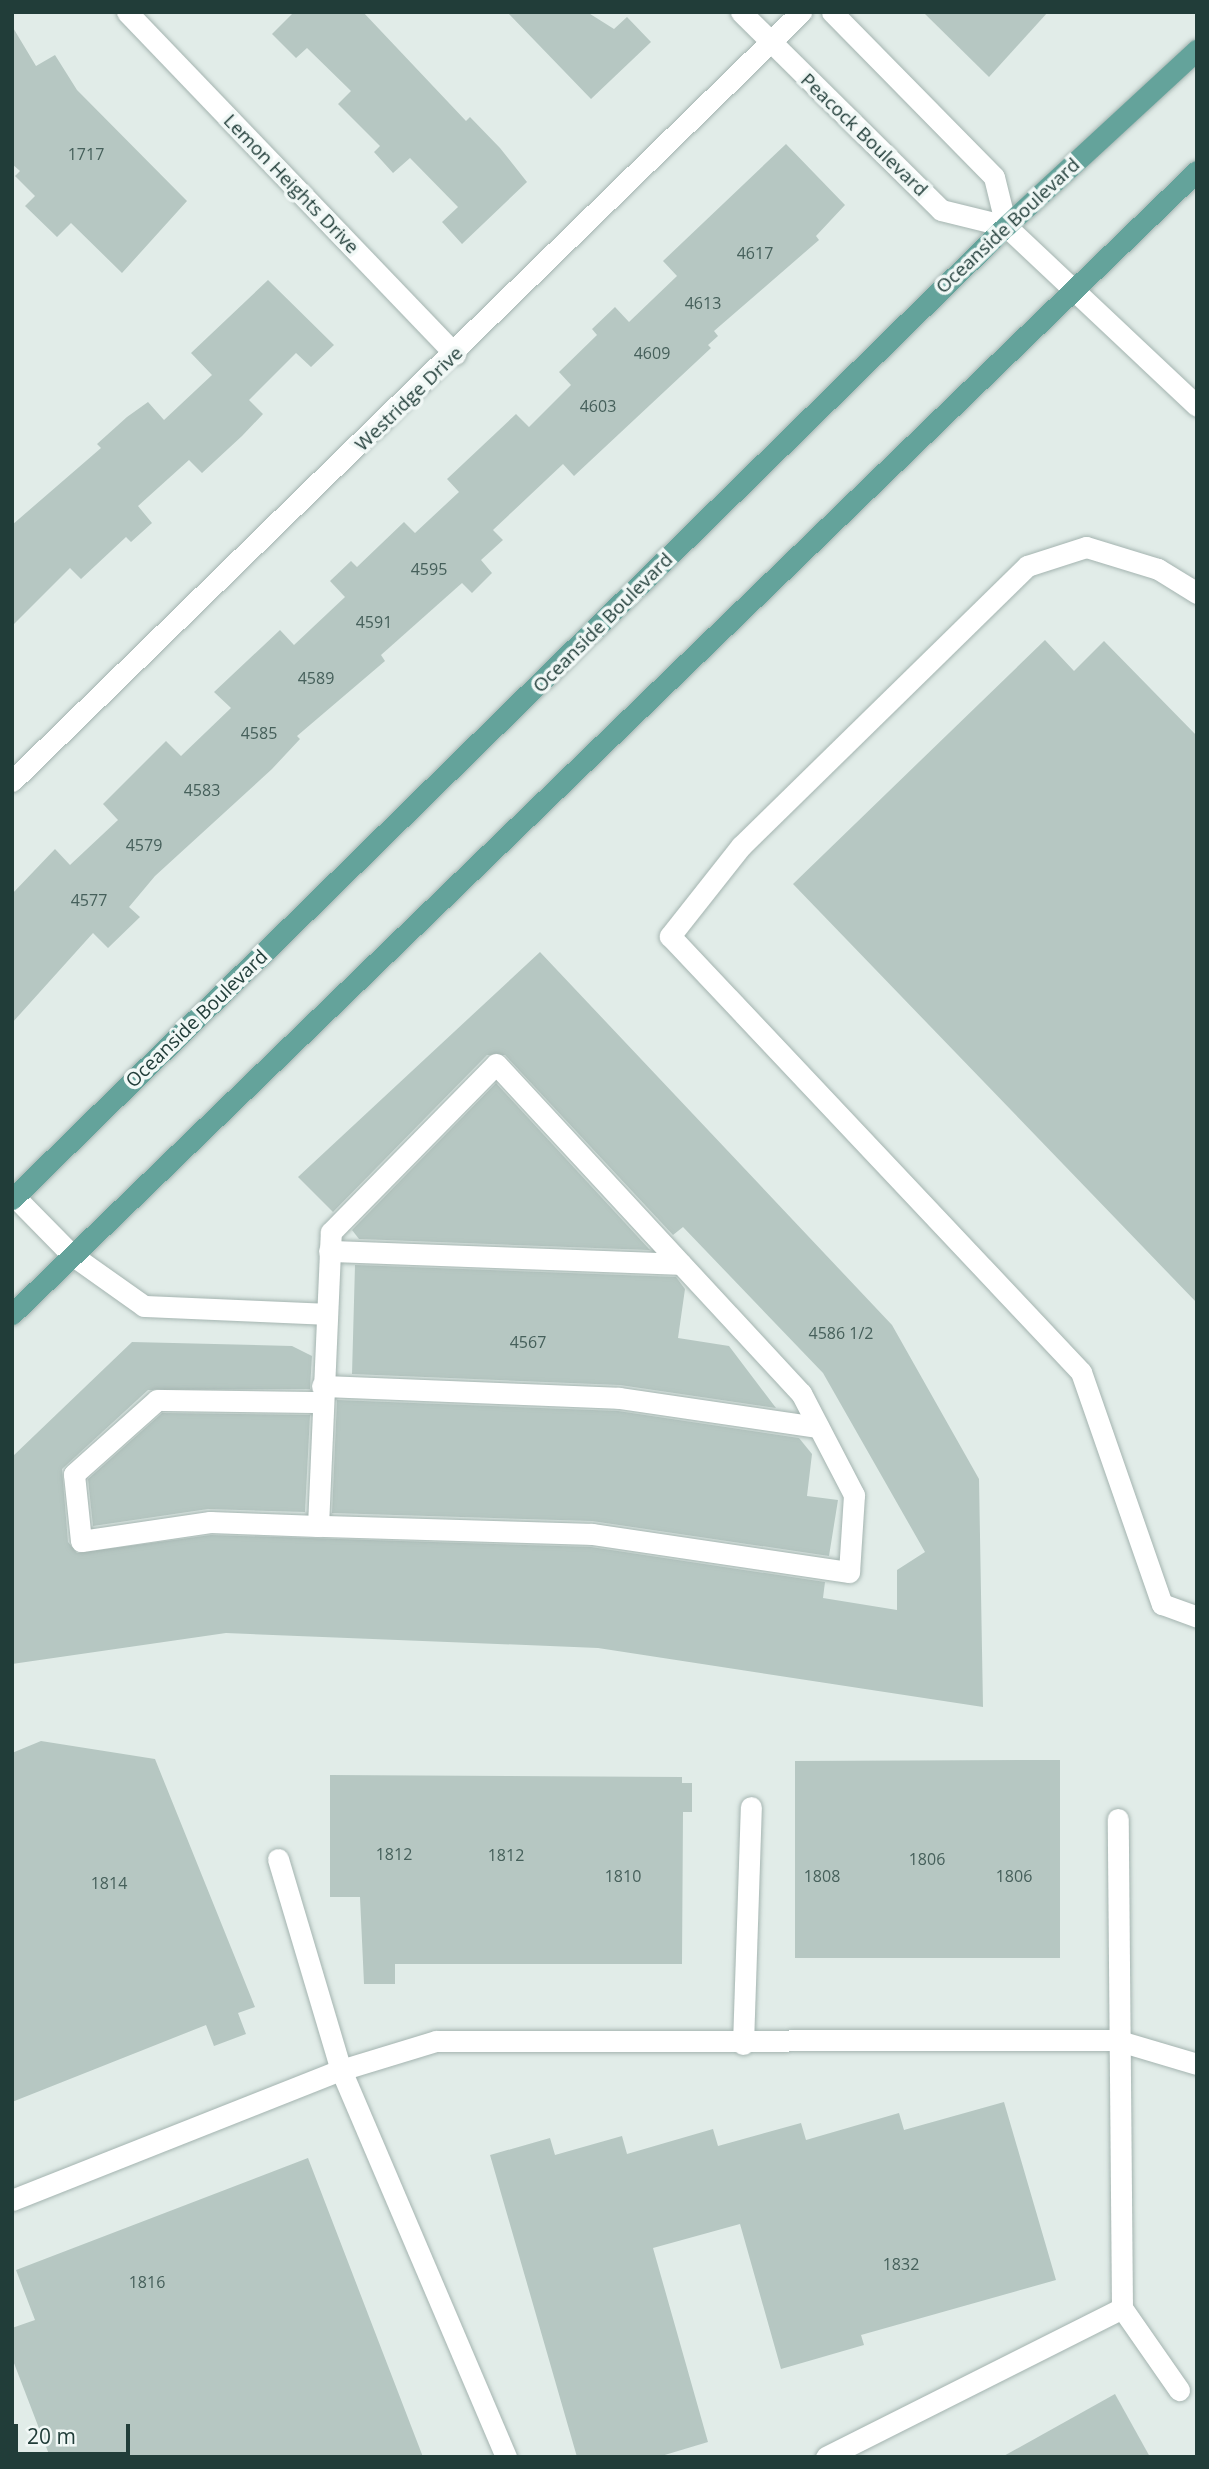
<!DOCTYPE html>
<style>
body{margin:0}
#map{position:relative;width:1209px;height:2469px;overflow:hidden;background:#e1ece8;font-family:"Open Sans",sans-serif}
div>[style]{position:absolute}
.building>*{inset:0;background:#b6c7c2}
.roads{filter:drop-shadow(0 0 2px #a4b4b0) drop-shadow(0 0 2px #a4b4b0)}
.minor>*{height:21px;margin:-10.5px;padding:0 10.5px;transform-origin:10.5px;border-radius:10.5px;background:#fff}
.major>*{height:21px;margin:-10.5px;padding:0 10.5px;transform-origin:10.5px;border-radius:10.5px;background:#64a39b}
span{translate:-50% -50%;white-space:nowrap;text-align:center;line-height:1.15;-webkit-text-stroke:7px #f1f8f6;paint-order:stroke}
.number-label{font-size:16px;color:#46605b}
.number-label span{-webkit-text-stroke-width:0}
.street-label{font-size:19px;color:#213d39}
.frame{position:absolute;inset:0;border:14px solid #213d39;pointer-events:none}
.scale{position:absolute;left:14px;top:2424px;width:116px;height:32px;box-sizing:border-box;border:4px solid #213d39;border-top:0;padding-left:9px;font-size:21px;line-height:24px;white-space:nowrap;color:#213d39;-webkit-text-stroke:5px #f1f8f6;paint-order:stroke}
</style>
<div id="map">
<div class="building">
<i style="clip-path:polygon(294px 12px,363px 12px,466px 121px,470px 117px,500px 148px,527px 182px,462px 244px,442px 222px,458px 207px,410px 158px,393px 173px,374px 152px,380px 146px,338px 104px,351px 91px,307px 48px,296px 58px,272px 34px)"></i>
<i style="clip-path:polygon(507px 12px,587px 12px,614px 29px,627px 17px,651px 42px,591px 99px)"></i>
<i style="clip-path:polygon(923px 12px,1048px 12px,989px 77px)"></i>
<i style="clip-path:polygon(12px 26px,36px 66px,55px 55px,77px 90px,187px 201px,122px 273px,71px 223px,57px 237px,25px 206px,35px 196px,15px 176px,20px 171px,12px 164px)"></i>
<i style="clip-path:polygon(786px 144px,845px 205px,816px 236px,819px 240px,714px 331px,718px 336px,708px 345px,711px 348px,574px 476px,563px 464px,493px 530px,503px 540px,481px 560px,492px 573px,472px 593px,462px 583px,381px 655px,385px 661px,297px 736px,300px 739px,272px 769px,155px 876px,129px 907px,140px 917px,108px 948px,93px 933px,12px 1023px,12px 894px,55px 849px,70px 865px,118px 820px,103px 804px,166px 741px,181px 756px,231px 708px,214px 692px,280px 630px,294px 645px,345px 597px,330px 581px,351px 561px,357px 567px,404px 522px,415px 533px,459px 492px,447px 479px,516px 414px,529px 427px,571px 385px,559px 372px,597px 335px,592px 329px,615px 307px,629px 322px,677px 276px,663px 261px)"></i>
<i style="clip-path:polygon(268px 280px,334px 345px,311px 367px,296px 353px,249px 400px,263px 414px,242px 436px,202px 473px,189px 460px,138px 506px,152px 523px,131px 542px,126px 537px,81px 579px,70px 568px,12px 626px,12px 525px,101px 448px,97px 444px,127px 417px,148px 402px,164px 420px,212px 375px,191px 353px)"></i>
<i style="clip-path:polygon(1045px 640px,1074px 671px,1104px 641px,1197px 736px,1197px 1303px,793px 884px)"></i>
<i style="clip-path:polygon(540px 952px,892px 1325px,979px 1479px,983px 1707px,598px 1648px,226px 1633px,12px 1664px,12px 1457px,132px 1342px,292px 1346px,312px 1356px,310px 1389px,148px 1390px,62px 1469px,68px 1542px,77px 1553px,211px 1535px,591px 1547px,825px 1582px,823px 1598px,897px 1610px,897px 1570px,925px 1552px,823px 1373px,683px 1227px,673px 1235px,505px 1055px,487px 1055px,333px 1212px,298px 1177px)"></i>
<i style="clip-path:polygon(496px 1083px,650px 1250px,359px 1239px,352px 1230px)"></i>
<i style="clip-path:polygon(355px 1265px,676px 1277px,685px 1289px,678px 1338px,729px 1346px,776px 1408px,620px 1385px,352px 1374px)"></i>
<i style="clip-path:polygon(337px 1400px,618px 1411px,799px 1438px,812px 1454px,807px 1496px,838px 1500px,829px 1556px,592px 1521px,332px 1513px)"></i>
<i style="clip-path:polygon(162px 1413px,310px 1415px,305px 1512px,208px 1509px,93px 1526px,88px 1479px)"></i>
<i style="clip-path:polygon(41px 1741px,155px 1759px,255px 2007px,238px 2013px,246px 2034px,214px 2046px,206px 2025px,12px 2102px,12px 1753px)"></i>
<i style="clip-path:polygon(1018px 1760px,1060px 1760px,1060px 1958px,795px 1958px,795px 1761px)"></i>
<i style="clip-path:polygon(330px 1775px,682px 1777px,682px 1783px,692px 1783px,692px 1812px,683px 1812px,682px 1964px,395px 1964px,395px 1984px,364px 1984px,360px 1897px,330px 1897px)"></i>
<i style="clip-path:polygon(1004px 2102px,1056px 2280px,861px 2335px,864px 2345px,781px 2369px,740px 2224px,653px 2248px,708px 2442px,658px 2457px,577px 2457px,490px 2155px,550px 2138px,555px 2155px,622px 2136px,627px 2154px,713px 2129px,718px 2146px,801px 2123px,806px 2140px,899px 2113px,904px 2130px)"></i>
<i style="clip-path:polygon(308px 2158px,423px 2457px,50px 2457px,12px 2358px,12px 2328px,35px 2320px,16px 2270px)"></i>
<i style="clip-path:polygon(1115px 2394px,1150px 2457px,1002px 2457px)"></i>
</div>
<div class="roads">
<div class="minor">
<i style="left:127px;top:12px;width:474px;rotate:46.2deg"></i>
<i style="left:741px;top:12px;width:281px;rotate:44.7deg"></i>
<i style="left:941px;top:210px;width:67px;rotate:13.8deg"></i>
<i style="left:832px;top:12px;width:231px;rotate:45.5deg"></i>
<i style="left:994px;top:177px;width:50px;rotate:76.2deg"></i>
<i style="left:1006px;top:226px;width:262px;rotate:43.3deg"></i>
<i style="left:1197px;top:593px;width:46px;rotate:-148.4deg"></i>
<i style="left:1158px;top:569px;width:75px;rotate:-163deg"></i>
<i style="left:1086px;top:547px;width:62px;rotate:162.1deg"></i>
<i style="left:1027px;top:566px;width:400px;rotate:135.6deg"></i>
<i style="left:741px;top:846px;width:115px;rotate:128.3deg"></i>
<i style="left:670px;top:936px;width:599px;rotate:46.69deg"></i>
<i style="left:1081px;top:1372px;width:246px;rotate:70.8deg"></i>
<i style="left:1162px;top:1604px;width:37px;rotate:20deg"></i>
<i style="left:12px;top:781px;width:1102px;rotate:-44.26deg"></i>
<i style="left:496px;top:1064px;width:449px;rotate:47.2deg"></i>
<i style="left:801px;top:1393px;width:115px;rotate:62.5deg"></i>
<i style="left:854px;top:1495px;width:77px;rotate:93.7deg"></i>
<i style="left:849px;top:1572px;width:260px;rotate:-171.6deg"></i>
<i style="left:592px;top:1534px;width:274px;rotate:-178.3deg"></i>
<i style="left:318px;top:1526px;width:294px;rotate:-87.5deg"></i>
<i style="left:331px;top:1232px;width:235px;rotate:-45.5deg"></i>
<i style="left:12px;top:1194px;width:86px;rotate:45.5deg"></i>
<i style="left:72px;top:1255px;width:88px;rotate:35.3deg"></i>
<i style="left:144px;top:1306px;width:181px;rotate:2.5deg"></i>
<i style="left:329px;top:1251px;width:352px;rotate:2.1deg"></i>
<i style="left:322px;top:1386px;width:297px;rotate:2.3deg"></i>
<i style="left:619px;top:1398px;width:201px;rotate:8.3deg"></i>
<i style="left:318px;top:1526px;width:108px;rotate:-177.9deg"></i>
<i style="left:210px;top:1522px;width:130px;rotate:171.6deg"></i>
<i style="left:81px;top:1541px;width:67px;rotate:-96deg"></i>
<i style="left:74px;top:1474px;width:111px;rotate:-41.7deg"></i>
<i style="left:157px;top:1400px;width:164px;rotate:0.7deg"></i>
<i style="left:278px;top:1859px;width:220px;rotate:73.4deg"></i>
<i style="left:341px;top:2070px;width:421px;rotate:66.9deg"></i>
<i style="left:743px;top:2044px;width:237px;rotate:-88.1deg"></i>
<i style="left:12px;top:2200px;width:354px;rotate:-21.6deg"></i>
<i style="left:341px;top:2070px;width:99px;rotate:-17deg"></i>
<i style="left:436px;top:2041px;width:680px;rotate:-0.08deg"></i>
<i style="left:1116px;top:2040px;width:84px;rotate:16.5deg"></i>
<i style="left:1122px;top:2308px;width:100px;rotate:55.2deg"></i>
<i style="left:826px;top:2457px;width:331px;rotate:-26.7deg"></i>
<i style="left:1122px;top:2308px;width:489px;rotate:-90.5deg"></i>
</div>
<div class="major">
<i style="left:12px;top:1199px;width:1391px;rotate:-44.39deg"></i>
<i style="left:1006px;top:226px;width:260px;rotate:-42.7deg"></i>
<i style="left:12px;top:1314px;width:1646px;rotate:-43.97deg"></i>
</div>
</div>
<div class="number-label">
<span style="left:86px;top:154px">1717</span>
<span style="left:755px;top:253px">4617</span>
<span style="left:703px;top:303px">4613</span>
<span style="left:652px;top:353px">4609</span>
<span style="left:598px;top:406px">4603</span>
<span style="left:429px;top:569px">4595</span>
<span style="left:374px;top:622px">4591</span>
<span style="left:316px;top:678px">4589</span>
<span style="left:259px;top:733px">4585</span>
<span style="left:202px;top:790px">4583</span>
<span style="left:144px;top:845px">4579</span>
<span style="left:89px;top:900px">4577</span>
<span style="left:841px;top:1333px">4586 1/2</span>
<span style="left:528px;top:1342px">4567</span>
<span style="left:394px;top:1854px">1812</span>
<span style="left:506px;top:1855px">1812</span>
<span style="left:927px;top:1859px">1806</span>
<span style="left:623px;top:1876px">1810</span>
<span style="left:822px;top:1876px">1808</span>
<span style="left:1014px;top:1876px">1806</span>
<span style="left:109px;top:1883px">1814</span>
<span style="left:901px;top:2264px">1832</span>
<span style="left:147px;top:2282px">1816</span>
</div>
<div class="street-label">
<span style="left:864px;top:135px;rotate:44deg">Peacock Boulevard</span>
<span style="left:291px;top:184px;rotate:46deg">Lemon Heights Drive</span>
<span style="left:1008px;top:226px;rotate:-43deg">Oceanside Boulevard</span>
<span style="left:409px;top:399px;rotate:-44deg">Westridge Drive</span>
<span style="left:603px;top:623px;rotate:-45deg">Oceanside Boulevard</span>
<span style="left:197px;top:1019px;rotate:-44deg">Oceanside Boulevard</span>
</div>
<div class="frame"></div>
<div class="scale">20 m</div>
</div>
